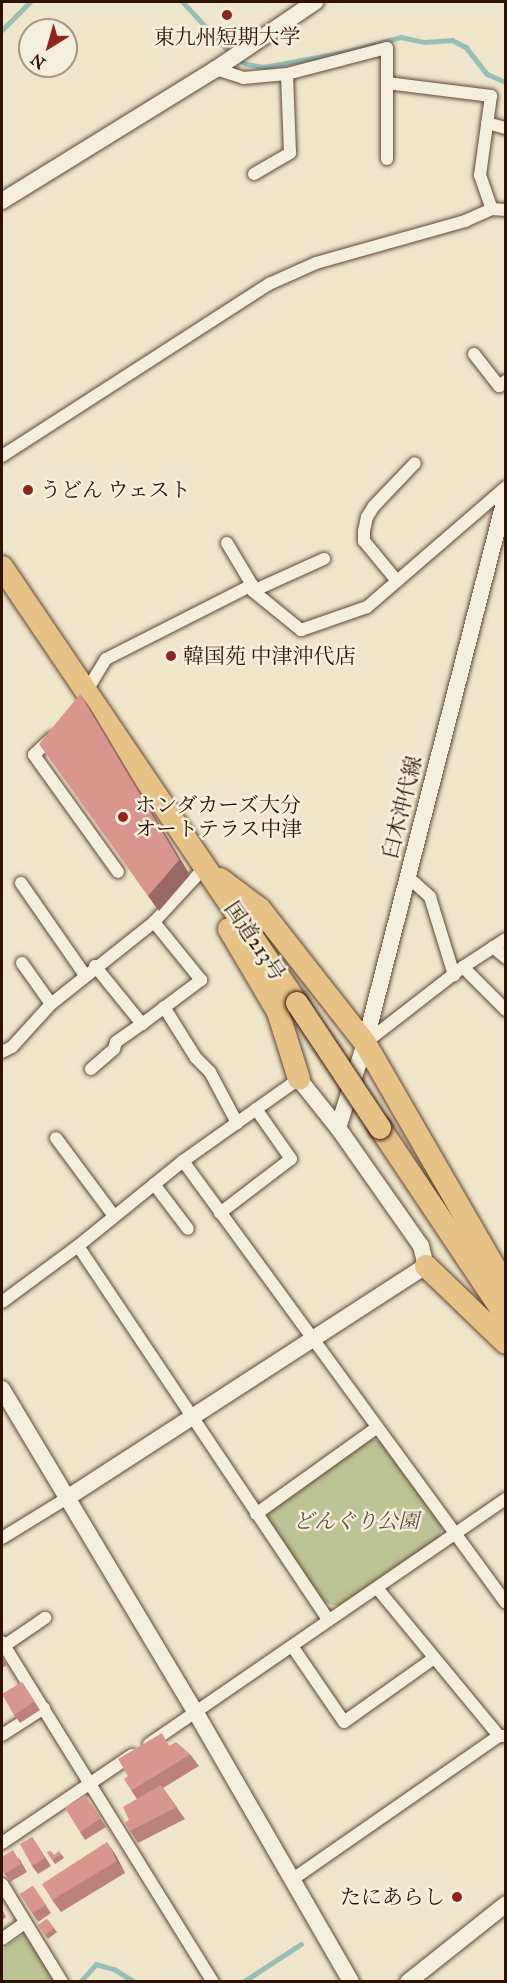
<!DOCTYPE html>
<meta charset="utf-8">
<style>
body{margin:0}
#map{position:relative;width:507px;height:1983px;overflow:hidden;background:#eee5cb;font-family:"IM FELL Great Primer","Noto Serif JP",serif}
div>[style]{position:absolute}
.green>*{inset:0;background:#bcc395}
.stream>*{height:4.5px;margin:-2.25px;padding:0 2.25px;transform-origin:2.25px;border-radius:2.25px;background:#99bfb5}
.roads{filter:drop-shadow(0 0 2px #604734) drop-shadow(0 0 2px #604734)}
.street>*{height:12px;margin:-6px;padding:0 6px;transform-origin:6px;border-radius:6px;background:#f4eedd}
.secondary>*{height:16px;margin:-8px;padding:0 8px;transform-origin:8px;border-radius:8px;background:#f4eedd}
.highway>*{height:22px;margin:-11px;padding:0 11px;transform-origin:11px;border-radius:11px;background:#e7c286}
.bridges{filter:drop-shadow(0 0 2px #311202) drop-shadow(0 0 2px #311202)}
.highway-bridge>*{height:22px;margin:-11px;padding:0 11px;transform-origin:11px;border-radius:11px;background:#e7c286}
.wall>*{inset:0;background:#bb817a}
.shaded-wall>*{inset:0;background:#986963}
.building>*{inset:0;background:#d9968e}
.dots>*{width:16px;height:16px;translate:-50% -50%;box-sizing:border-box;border:3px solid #f4eedd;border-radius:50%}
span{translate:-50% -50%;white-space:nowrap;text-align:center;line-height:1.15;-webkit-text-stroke:5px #f4eedd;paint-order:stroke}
.poi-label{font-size:21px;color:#311202}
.left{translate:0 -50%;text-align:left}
.right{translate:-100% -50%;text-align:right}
.street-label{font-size:21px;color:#311202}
.park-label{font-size:21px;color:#625035;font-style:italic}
.frame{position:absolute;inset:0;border:3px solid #311202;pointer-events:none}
.north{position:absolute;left:18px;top:18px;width:60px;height:60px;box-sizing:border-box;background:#f4eedd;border:2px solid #a69685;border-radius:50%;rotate:217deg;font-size:16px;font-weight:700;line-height:24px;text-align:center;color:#311202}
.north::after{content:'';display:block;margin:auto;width:21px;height:27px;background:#8f2418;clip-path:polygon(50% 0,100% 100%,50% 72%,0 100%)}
</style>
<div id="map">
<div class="green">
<i style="clip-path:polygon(371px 1439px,383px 1442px,443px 1525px,439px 1538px,338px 1606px,324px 1603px,267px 1520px,271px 1506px)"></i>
<i style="clip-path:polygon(25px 1934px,54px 1981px,2px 1981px,2px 1949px)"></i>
</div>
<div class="stream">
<i style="left:183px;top:2px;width:71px;rotate:47.3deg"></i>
<i style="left:2px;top:30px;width:40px;rotate:-45deg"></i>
<i style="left:238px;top:59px;width:9px;rotate:32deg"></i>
<i style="left:246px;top:64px;width:18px;rotate:9deg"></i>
<i style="left:264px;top:67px;width:82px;rotate:-10.5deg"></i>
<i style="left:345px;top:52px;width:58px;rotate:-15deg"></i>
<i style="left:401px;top:37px;width:24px;rotate:12deg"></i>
<i style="left:424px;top:42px;width:28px;rotate:-4deg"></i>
<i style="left:452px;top:40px;width:16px;rotate:27deg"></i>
<i style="left:466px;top:47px;width:34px;rotate:52deg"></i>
<i style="left:487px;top:74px;width:21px;rotate:23deg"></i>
<i style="left:80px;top:1982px;width:24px;rotate:-48deg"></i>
<i style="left:96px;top:1964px;width:19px;rotate:16deg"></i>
<i style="left:114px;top:1969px;width:25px;rotate:32deg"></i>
<i style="left:243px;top:1982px;width:69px;rotate:-33.2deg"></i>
</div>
<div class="roads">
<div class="street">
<i style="left:216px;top:69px;width:28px;rotate:18deg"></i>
<i style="left:243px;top:78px;width:44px;rotate:-5.2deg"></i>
<i style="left:287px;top:74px;width:103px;rotate:-14.6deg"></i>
<i style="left:387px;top:48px;width:111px;rotate:90deg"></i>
<i style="left:387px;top:83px;width:105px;rotate:7.1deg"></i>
<i style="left:491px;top:96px;width:80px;rotate:97.9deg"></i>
<i style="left:480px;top:175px;width:36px;rotate:71deg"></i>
<i style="left:492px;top:209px;width:14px;rotate:4deg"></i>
<i style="left:487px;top:123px;width:20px;rotate:15deg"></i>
<i style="left:254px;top:174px;width:42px;rotate:-30.3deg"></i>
<i style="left:290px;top:153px;width:79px;rotate:-92.2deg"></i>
<i style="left:474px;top:354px;width:41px;rotate:52deg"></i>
<i style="left:499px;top:386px;width:9px;rotate:-36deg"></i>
<i style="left:2px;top:456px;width:318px;rotate:-32.8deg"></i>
<i style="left:269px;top:284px;width:51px;rotate:-24.1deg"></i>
<i style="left:316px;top:263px;width:155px;rotate:-15.7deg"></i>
<i style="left:465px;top:221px;width:30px;rotate:-24deg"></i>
<i style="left:227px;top:543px;width:49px;rotate:59.2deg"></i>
<i style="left:397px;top:581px;width:52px;rotate:-129.5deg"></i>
<i style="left:364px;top:541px;width:10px;rotate:-90deg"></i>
<i style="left:364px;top:531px;width:14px;rotate:-78deg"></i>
<i style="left:367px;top:517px;width:13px;rotate:-58deg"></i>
<i style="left:374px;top:506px;width:59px;rotate:-46.4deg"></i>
<i style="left:253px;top:591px;width:78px;rotate:-24.3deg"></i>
<i style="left:84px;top:695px;width:42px;rotate:-58.6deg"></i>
<i style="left:106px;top:659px;width:164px;rotate:-26.9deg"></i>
<i style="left:252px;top:585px;width:6px;rotate:81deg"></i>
<i style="left:253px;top:591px;width:62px;rotate:39.1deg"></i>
<i style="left:301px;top:630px;width:70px;rotate:-19.2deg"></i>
<i style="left:367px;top:607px;width:184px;rotate:-40.8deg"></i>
<i style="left:53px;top:737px;width:26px;rotate:137deg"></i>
<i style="left:34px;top:755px;width:144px;rotate:54.3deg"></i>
<i style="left:408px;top:877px;width:30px;rotate:42deg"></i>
<i style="left:430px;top:897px;width:82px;rotate:72.9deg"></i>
<i style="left:21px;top:883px;width:112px;rotate:55.2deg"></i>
<i style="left:493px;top:947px;width:17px;rotate:40deg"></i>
<i style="left:22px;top:963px;width:50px;rotate:54.7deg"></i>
<i style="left:95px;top:966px;width:75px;rotate:51deg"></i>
<i style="left:142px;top:1024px;width:74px;rotate:-36.7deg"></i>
<i style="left:201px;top:980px;width:75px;rotate:-129deg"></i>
<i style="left:463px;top:967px;width:61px;rotate:45deg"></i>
<i style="left:164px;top:1007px;width:60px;rotate:57.9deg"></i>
<i style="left:196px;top:1058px;width:20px;rotate:45deg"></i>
<i style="left:210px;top:1072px;width:58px;rotate:62.1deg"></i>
<i style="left:365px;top:1043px;width:124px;rotate:-37.8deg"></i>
<i style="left:463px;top:967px;width:51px;rotate:-33.1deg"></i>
<i style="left:2px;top:1052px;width:11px;rotate:-27deg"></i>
<i style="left:12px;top:1047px;width:58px;rotate:-47.8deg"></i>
<i style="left:51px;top:1004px;width:132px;rotate:-38.5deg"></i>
<i style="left:154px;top:922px;width:75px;rotate:-47.2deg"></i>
<i style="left:91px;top:1069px;width:30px;rotate:-41deg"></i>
<i style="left:114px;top:1049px;width:7px;rotate:-74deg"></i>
<i style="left:116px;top:1042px;width:32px;rotate:-35deg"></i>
<i style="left:56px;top:1138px;width:97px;rotate:53.4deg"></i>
<i style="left:183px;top:1161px;width:547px;rotate:53.84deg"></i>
<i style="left:154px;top:1184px;width:56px;rotate:52.9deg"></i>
<i style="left:220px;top:1213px;width:89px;rotate:-37.3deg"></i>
<i style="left:291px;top:1159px;width:61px;rotate:-125deg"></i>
<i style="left:78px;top:1246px;width:449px;rotate:56.2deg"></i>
<i style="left:2px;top:1302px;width:94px;rotate:-36.4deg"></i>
<i style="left:78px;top:1246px;width:135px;rotate:-39deg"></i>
<i style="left:183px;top:1161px;width:142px;rotate:-35.3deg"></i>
<i style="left:256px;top:1514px;width:148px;rotate:-35.6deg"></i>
<i style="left:2px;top:1538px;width:76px;rotate:-31.6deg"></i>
<i style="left:377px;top:1588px;width:192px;rotate:50.5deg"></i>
<i style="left:2px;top:1642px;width:400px;rotate:58.2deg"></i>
<i style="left:4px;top:1646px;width:50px;rotate:-34.3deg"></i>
<i style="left:292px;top:1646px;width:92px;rotate:55.6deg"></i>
<i style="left:344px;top:1722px;width:110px;rotate:-35.4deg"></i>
<i style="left:2px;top:1735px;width:50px;rotate:-32.7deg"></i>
<i style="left:149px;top:1744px;width:433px;rotate:-34.5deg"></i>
<i style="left:2px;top:1843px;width:157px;rotate:-34.1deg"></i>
<i style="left:293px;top:1879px;width:251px;rotate:-34.8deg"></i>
<i style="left:499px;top:1736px;width:7px"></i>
<i style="left:2px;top:1884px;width:115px;rotate:58.5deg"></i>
<i style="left:2px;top:1939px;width:28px;rotate:-35deg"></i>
</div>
<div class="secondary">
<i style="left:2px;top:201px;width:251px;rotate:-31.7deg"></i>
<i style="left:216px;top:69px;width:120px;rotate:-34.1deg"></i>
<i style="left:338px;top:1128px;width:89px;rotate:-72.4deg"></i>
<i style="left:365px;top:1043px;width:566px;rotate:-75.57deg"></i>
<i style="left:2px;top:1389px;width:378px;rotate:59.1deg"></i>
<i style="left:196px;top:1713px;width:310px;rotate:60deg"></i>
<i style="left:67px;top:1498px;width:427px;rotate:-32.9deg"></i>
<i style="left:426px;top:1266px;width:21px;rotate:-104deg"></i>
<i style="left:421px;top:1246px;width:144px;rotate:-125.1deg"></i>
<i style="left:338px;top:1128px;width:63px;rotate:-128.5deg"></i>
<i style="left:408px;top:1982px;width:125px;rotate:-38.5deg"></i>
</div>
<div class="highway">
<i style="left:2px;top:567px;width:526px;rotate:55.92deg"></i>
<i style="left:220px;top:879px;width:50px;rotate:36.9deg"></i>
<i style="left:260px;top:909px;width:170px;rotate:51.9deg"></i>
<i style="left:365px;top:1043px;width:282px;rotate:60deg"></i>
<i style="left:229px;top:929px;width:96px;rotate:59.4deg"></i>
<i style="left:278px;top:1012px;width:70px;rotate:72.6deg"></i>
<i style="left:380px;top:1128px;width:226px;rotate:56.2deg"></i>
<i style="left:426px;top:1266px;width:111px;rotate:43.9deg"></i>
</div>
</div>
<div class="bridges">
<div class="highway-bridge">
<i style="left:297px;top:1003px;width:150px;rotate:56.4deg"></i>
</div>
</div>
<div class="wall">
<i style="clip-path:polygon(2px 1656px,7px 1665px,2px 1668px)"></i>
<i style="clip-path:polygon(22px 1682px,40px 1710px,20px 1723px,14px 1715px)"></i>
<i style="clip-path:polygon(190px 1754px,199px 1766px,163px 1788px,185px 1819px,138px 1843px,125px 1823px,129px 1820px,137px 1799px,131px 1790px)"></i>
<i style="clip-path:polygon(91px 1804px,106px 1827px,85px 1840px,80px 1832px)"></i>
<i style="clip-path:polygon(32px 1837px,51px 1866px,38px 1874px,32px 1866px)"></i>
<i style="clip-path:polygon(47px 1852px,54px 1855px,61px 1854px,64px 1858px,55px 1864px)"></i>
<i style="clip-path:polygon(115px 1854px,125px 1873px,61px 1912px,52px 1900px)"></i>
<i style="clip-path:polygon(19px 1858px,27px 1872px,10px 1882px,2px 1870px)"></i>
<i style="clip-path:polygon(33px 1886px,51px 1913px,38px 1922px,20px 1894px)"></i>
<i style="clip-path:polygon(2px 1909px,6px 1917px,2px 1920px)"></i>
<i style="clip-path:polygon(47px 1919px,57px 1932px,48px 1939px,38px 1925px)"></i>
</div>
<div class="shaded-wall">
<i style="clip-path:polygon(80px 694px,91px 709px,190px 875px,159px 911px,148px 896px)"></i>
<i style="clip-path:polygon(107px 1842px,115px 1854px,125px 1873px,117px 1861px)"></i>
</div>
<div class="building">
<i style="clip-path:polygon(80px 694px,179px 860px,148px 896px,39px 744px)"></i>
<i style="clip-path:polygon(22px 1682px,34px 1702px,14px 1715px,2px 1694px)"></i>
<i style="clip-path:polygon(162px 1733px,169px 1746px,176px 1742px,190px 1754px,131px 1790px,124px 1779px,128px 1776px,118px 1759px)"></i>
<i style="clip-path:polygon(161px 1785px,177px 1807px,130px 1831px,125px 1823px,129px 1820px,123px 1807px)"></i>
<i style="clip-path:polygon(85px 1795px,100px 1819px,80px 1832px,65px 1808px)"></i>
<i style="clip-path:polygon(32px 1837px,45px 1858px,32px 1866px,20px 1844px)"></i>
<i style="clip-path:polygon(107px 1842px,117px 1861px,52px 1900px,42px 1884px)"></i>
<i style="clip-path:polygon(13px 1850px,21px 1864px,4px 1874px,2px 1870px,2px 1857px)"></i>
<i style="clip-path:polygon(51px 1851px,54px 1855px,59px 1851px,61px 1854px,52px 1860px,47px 1852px)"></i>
<i style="clip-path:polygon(33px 1886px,46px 1905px,33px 1913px,20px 1894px)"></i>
<i style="clip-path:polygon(47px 1919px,54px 1928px,45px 1935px,38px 1925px)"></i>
</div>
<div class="dots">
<i style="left:227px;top:15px;background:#8f2418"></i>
<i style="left:28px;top:490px;background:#8f2418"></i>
<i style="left:171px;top:656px;background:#8f2418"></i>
<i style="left:123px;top:817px;background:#8f2418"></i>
<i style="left:457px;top:1897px;background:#8f2418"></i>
</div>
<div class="poi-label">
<span style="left:227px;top:37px">東九州短期大学</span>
<span class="left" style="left:40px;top:490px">うどん ウェスト</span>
<span class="left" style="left:183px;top:656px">韓国苑 中津沖代店</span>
<span class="left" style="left:135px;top:817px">ホンダカーズ大分<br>オートテラス中津</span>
<span class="right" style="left:445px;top:1897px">たにあらし</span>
</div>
<div class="street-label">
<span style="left:402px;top:807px;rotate:-76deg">臼木沖代線</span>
<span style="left:255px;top:941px;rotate:56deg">国道213号</span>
</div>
<div class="park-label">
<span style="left:356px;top:1521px">どんぐり公園</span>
</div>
<div class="frame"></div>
<div class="north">N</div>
</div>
